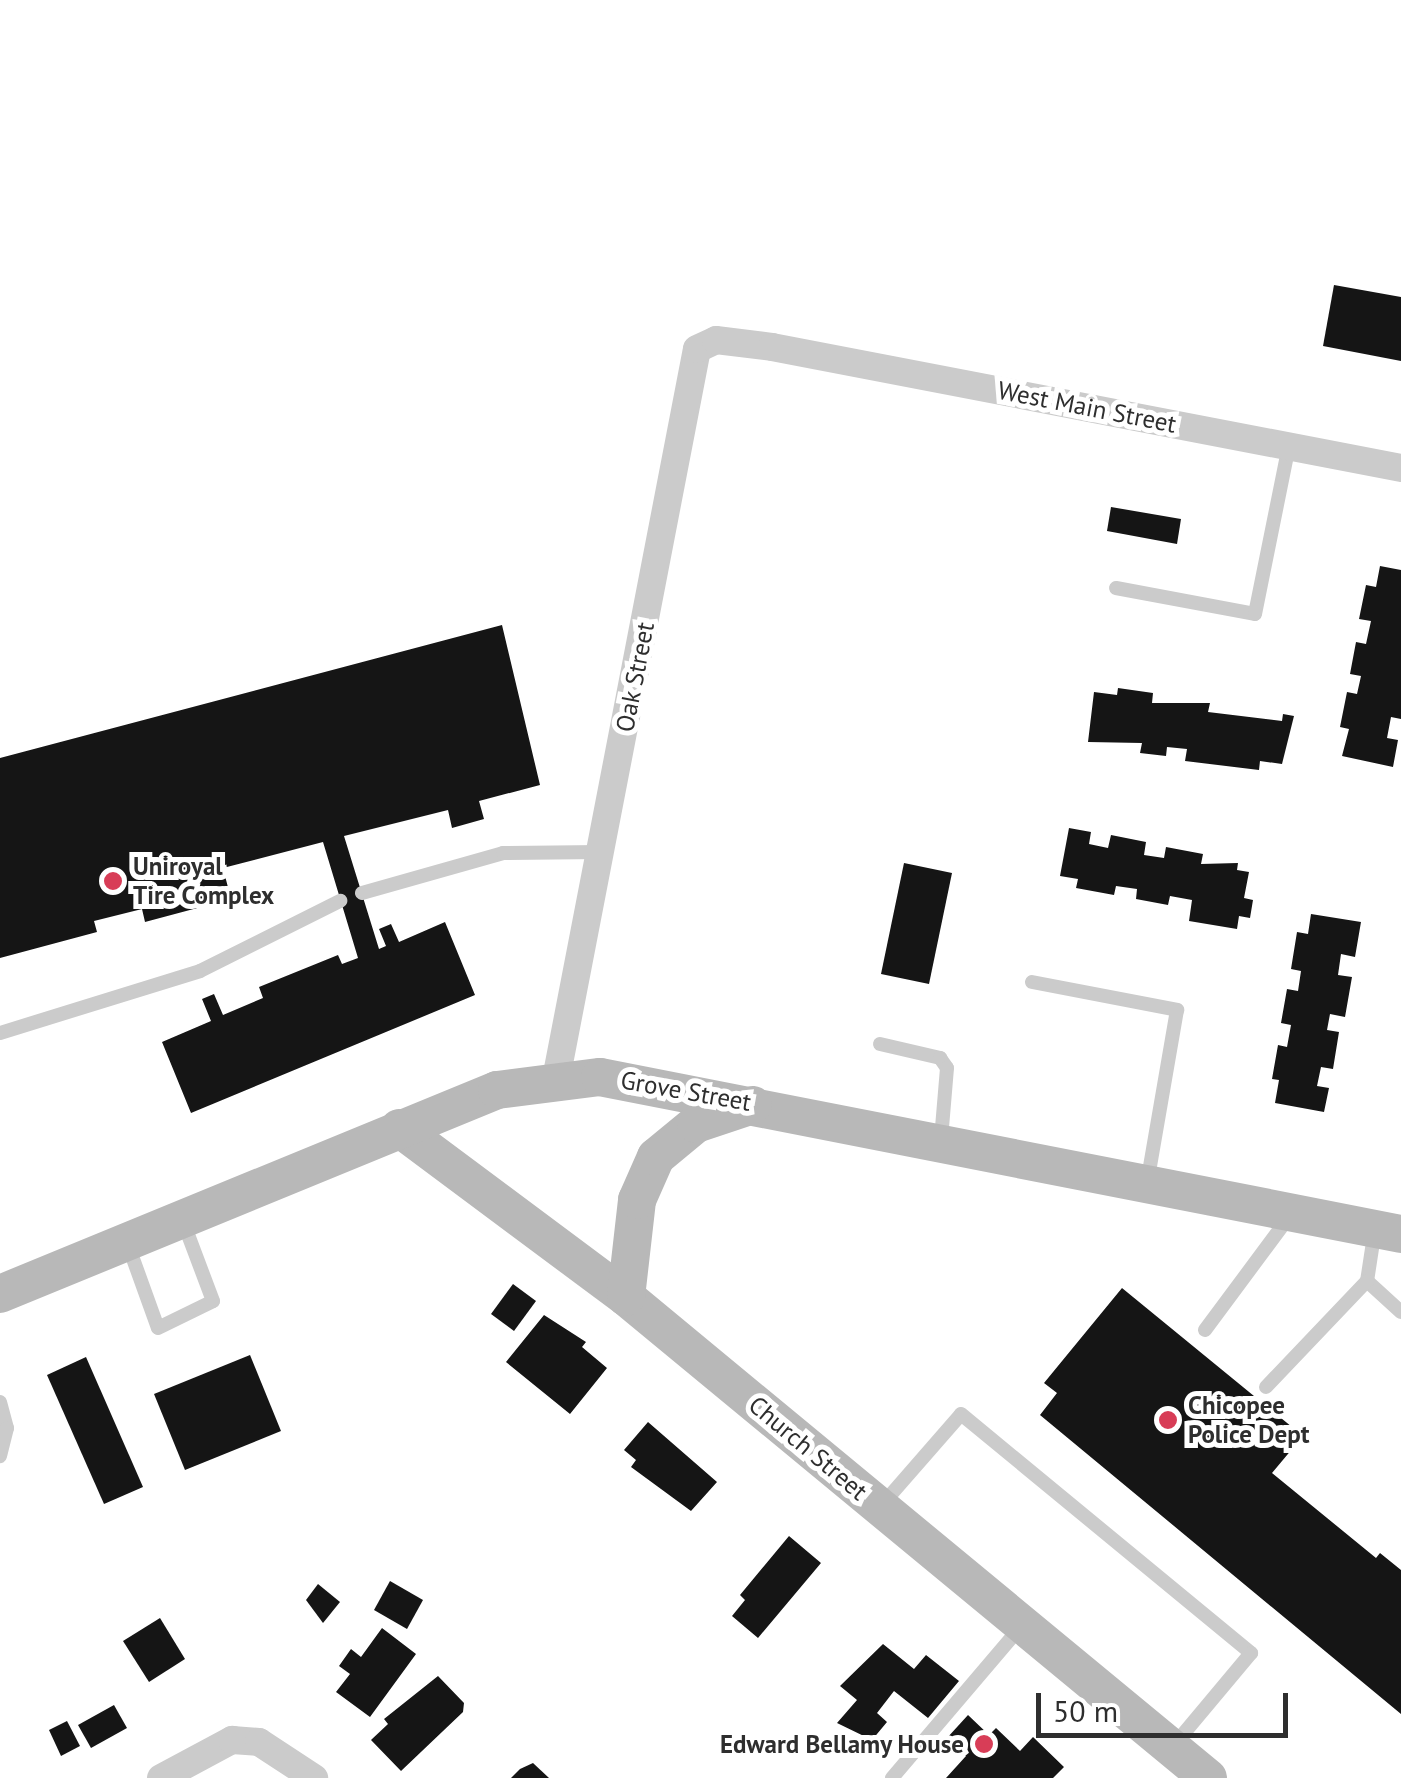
<!DOCTYPE html>
<style>
body{margin:0}
#map{position:relative;width:1401px;height:1778px;overflow:hidden;background:#fff;font-family:"PT Sans",sans-serif}
div>[style]{position:absolute}
.building>*{inset:0;background:#151515}
.service>*{height:14px;margin:-7px;padding:0 7px;transform-origin:7px;border-radius:7px;background:#cbcbcb}
.minor>*{height:28px;margin:-14px;padding:0 14px;transform-origin:14px;border-radius:14px;background:#cbcbcb}
.secondary>*{height:38px;margin:-19px;padding:0 19px;transform-origin:19px;border-radius:19px;background:#b8b8b8}
.dots>*{width:28px;height:28px;translate:-50% -50%;box-sizing:border-box;border:5px solid #fff;border-radius:50%}
span{translate:-50% -50%;white-space:nowrap;text-align:center;line-height:1.15;-webkit-text-stroke:10px #fff;paint-order:stroke}
.street-label{font-size:25px;color:#2e2e2e}
.poi-label{font-size:25px;color:#2e2e2e;font-weight:700}
.left{translate:0 -50%;text-align:left}
.right{translate:-100% -50%;text-align:right}
.scale{position:absolute;left:1036px;top:1693px;width:252px;height:45px;box-sizing:border-box;border:5px solid #2e2e2e;border-top:0;padding-left:12px;font-size:30px;line-height:35px;white-space:nowrap;color:#2e2e2e;-webkit-text-stroke:8px #fff;paint-order:stroke}
</style>
<div id="map">
<div class="building">
<i style="clip-path:polygon(1334px 285px,1401px 297px,1401px 361px,1323px 346px)"></i>
<i style="clip-path:polygon(1111px 507px,1181px 519px,1177px 544px,1107px 531px)"></i>
<i style="clip-path:polygon(1380px 566px,1401px 570px,1401px 719px,1391px 717px,1387px 738px,1398px 740px,1393px 767px,1342px 756px,1349px 729px,1340px 727px,1347px 692px,1357px 694px,1361px 676px,1350px 674px,1356px 642px,1366px 644px,1371px 621px,1359px 619px,1366px 585px,1376px 587px)"></i>
<i style="clip-path:polygon(502px 625px,540px 785px,479px 801px,484px 819px,452px 828px,448px 810px,344px 836px,379px 949px,386px 946px,379px 929px,391px 924px,399px 942px,445px 922px,475px 995px,191px 1113px,162px 1042px,211px 1021px,202px 999px,214px 994px,223px 1015px,263px 998px,259px 987px,338px 955px,342px 964px,358px 958px,323px 842px,223px 868px,231px 899px,145px 922px,142px 909px,94px 921px,97px 932px,0 958px,0 758px)"></i>
<i style="clip-path:polygon(1118px 688px,1153px 693px,1152px 703px,1210px 703px,1208px 712px,1282px 721px,1283px 714px,1294px 716px,1282px 764px,1260px 761px,1259px 770px,1185px 761px,1187px 749px,1167px 747px,1166px 756px,1140px 753px,1142px 743px,1088px 742px,1094px 692px,1117px 695px)"></i>
<i style="clip-path:polygon(1069px 828px,1091px 832px,1089px 844px,1108px 848px,1111px 835px,1146px 842px,1144px 855px,1164px 858px,1166px 847px,1203px 854px,1201px 864px,1238px 863px,1237px 870px,1249px 872px,1244px 898px,1253px 900px,1250px 918px,1239px 916px,1237px 929px,1189px 921px,1192px 900px,1170px 896px,1168px 905px,1136px 899px,1137px 889px,1116px 886px,1114px 895px,1076px 888px,1078px 879px,1060px 876px)"></i>
<i style="clip-path:polygon(904px 863px,952px 873px,929px 984px,881px 974px)"></i>
<i style="clip-path:polygon(1311px 914px,1361px 922px,1355px 957px,1341px 954px,1338px 975px,1352px 977px,1345px 1017px,1330px 1014px,1327px 1030px,1339px 1032px,1333px 1069px,1321px 1067px,1317px 1086px,1329px 1088px,1324px 1112px,1275px 1103px,1279px 1080px,1272px 1079px,1278px 1045px,1287px 1047px,1291px 1025px,1281px 1023px,1287px 989px,1298px 991px,1301px 971px,1291px 969px,1297px 932px,1308px 934px)"></i>
<i style="clip-path:polygon(513px 1284px,536px 1301px,514px 1331px,491px 1314px)"></i>
<i style="clip-path:polygon(1122px 1288px,1303px 1436px,1272px 1473px,1376px 1558px,1380px 1553px,1401px 1570px,1401px 1714px,1040px 1415px,1057px 1393px,1044px 1383px)"></i>
<i style="clip-path:polygon(544px 1315px,586px 1342px,582px 1347px,607px 1368px,570px 1414px,506px 1362px)"></i>
<i style="clip-path:polygon(250px 1355px,281px 1431px,185px 1470px,154px 1394px)"></i>
<i style="clip-path:polygon(86px 1357px,143px 1487px,104px 1504px,47px 1375px)"></i>
<i style="clip-path:polygon(648px 1422px,717px 1482px,691px 1511px,631px 1467px,636px 1460px,624px 1450px)"></i>
<i style="clip-path:polygon(789px 1536px,821px 1563px,758px 1638px,732px 1616px,745px 1600px,740px 1595px)"></i>
<i style="clip-path:polygon(390px 1581px,423px 1600px,407px 1629px,374px 1610px)"></i>
<i style="clip-path:polygon(318px 1584px,340px 1602px,323px 1623px,306px 1600px)"></i>
<i style="clip-path:polygon(160px 1618px,185px 1659px,149px 1682px,123px 1641px)"></i>
<i style="clip-path:polygon(382px 1628px,416px 1654px,370px 1717px,336px 1692px,350px 1674px,339px 1666px,351px 1649px,361px 1657px)"></i>
<i style="clip-path:polygon(883px 1644px,914px 1669px,926px 1655px,959px 1681px,928px 1718px,894px 1691px,877px 1713px,887px 1722px,872px 1740px,837px 1723px,857px 1700px,840px 1686px)"></i>
<i style="clip-path:polygon(438px 1676px,464px 1703px,463px 1712px,401px 1771px,371px 1740px,388px 1724px,384px 1719px)"></i>
<i style="clip-path:polygon(114px 1705px,127px 1728px,91px 1748px,78px 1725px)"></i>
<i style="clip-path:polygon(968px 1715px,989px 1735px,996px 1728px,1020px 1751px,1033px 1737px,1064px 1767px,1053px 1778px,946px 1778px,966px 1756px,947px 1738px)"></i>
<i style="clip-path:polygon(67px 1721px,80px 1746px,61px 1756px,49px 1730px)"></i>
<i style="clip-path:polygon(533px 1763px,549px 1778px,511px 1778px,520px 1769px)"></i>
</div>
<div class="service">
<i style="left:1116px;top:588px;width:141px;rotate:10.6deg"></i>
<i style="left:1255px;top:614px;width:171px;rotate:-78.6deg"></i>
<i style="left:362px;top:893px;width:147px;rotate:-15.8deg"></i>
<i style="left:503px;top:853px;width:97px;rotate:-0.6deg"></i>
<i style="left:1032px;top:982px;width:148px;rotate:10.9deg"></i>
<i style="left:1177px;top:1010px;width:176px;rotate:99.8deg"></i>
<i style="left:0;top:1033px;width:209px;rotate:-17.2deg"></i>
<i style="left:200px;top:971px;width:157px;rotate:-26.6deg"></i>
<i style="left:880px;top:1044px;width:62px;rotate:13.1deg"></i>
<i style="left:940px;top:1058px;width:12px;rotate:55deg"></i>
<i style="left:947px;top:1068px;width:72px;rotate:94.8deg"></i>
<i style="left:1375px;top:1229px;width:53px;rotate:98.7deg"></i>
<i style="left:1367px;top:1281px;width:46px;rotate:42.4deg"></i>
<i style="left:127px;top:1242px;width:91px;rotate:70.2deg"></i>
<i style="left:158px;top:1328px;width:61px;rotate:-26.1deg"></i>
<i style="left:213px;top:1301px;width:85px;rotate:-110.6deg"></i>
<i style="left:1205px;top:1330px;width:141px;rotate:-53.4deg"></i>
<i style="left:1266px;top:1387px;width:146px;rotate:-46.4deg"></i>
<i style="left:0;top:1402px;width:27px;rotate:75deg"></i>
<i style="left:7px;top:1428px;width:29px;rotate:104deg"></i>
<i style="left:880px;top:1507px;width:123px;rotate:-48.9deg"></i>
<i style="left:961px;top:1414px;width:376px;rotate:39.5deg"></i>
<i style="left:1251px;top:1653px;width:120px;rotate:129.9deg"></i>
<i style="left:892px;top:1778px;width:201px;rotate:-49.6deg"></i>
</div>
<div class="minor">
<i style="left:556px;top:1079px;width:743px;rotate:-79.07deg"></i>
<i style="left:697px;top:349px;width:21px;rotate:-25deg"></i>
<i style="left:716px;top:340px;width:56px;rotate:7.1deg"></i>
<i style="left:772px;top:347px;width:641px;rotate:10.89deg"></i>
<i style="left:161px;top:1778px;width:81px;rotate:-28.2deg"></i>
<i style="left:232px;top:1740px;width:27px;rotate:4deg"></i>
<i style="left:259px;top:1742px;width:66px;rotate:33.2deg"></i>
</div>
<div class="secondary">
<i style="left:399px;top:1128px;width:283px;rotate:36.7deg"></i>
<i style="left:626px;top:1297px;width:755px;rotate:39.57deg"></i>
<i style="left:0;top:1294px;width:537px;rotate:-22.32deg"></i>
<i style="left:497px;top:1090px;width:104px;rotate:-7.2deg"></i>
<i style="left:600px;top:1077px;width:816px;rotate:11.09deg"></i>
<i style="left:626px;top:1297px;width:98px;rotate:-83.5deg"></i>
<i style="left:637px;top:1200px;width:47px;rotate:-66.2deg"></i>
<i style="left:656px;top:1157px;width:52px;rotate:-39.5deg"></i>
<i style="left:696px;top:1124px;width:60px;rotate:-18.4deg"></i>
</div>
<div class="dots">
<i style="left:113px;top:881px;background:#d83d57"></i>
<i style="left:1168px;top:1420px;background:#d83d57"></i>
<i style="left:984px;top:1744px;background:#d83d57"></i>
</div>
<div class="street-label">
<span style="left:1087px;top:407px;rotate:11deg">West Main Street</span>
<span style="left:635px;top:677px;rotate:-79deg">Oak Street</span>
<span style="left:686px;top:1091px;rotate:10deg">Grove Street</span>
<span style="left:808px;top:1448px;rotate:40deg">Church Street</span>
</div>
<div class="poi-label">
<span class="left" style="left:133px;top:881px">Uniroyal<br>Tire Complex</span>
<span class="left" style="left:1188px;top:1420px">Chicopee<br>Police Dept</span>
<span class="right" style="left:964px;top:1744px">Edward Bellamy House</span>
</div>
<div class="scale">50 m</div>
</div>
